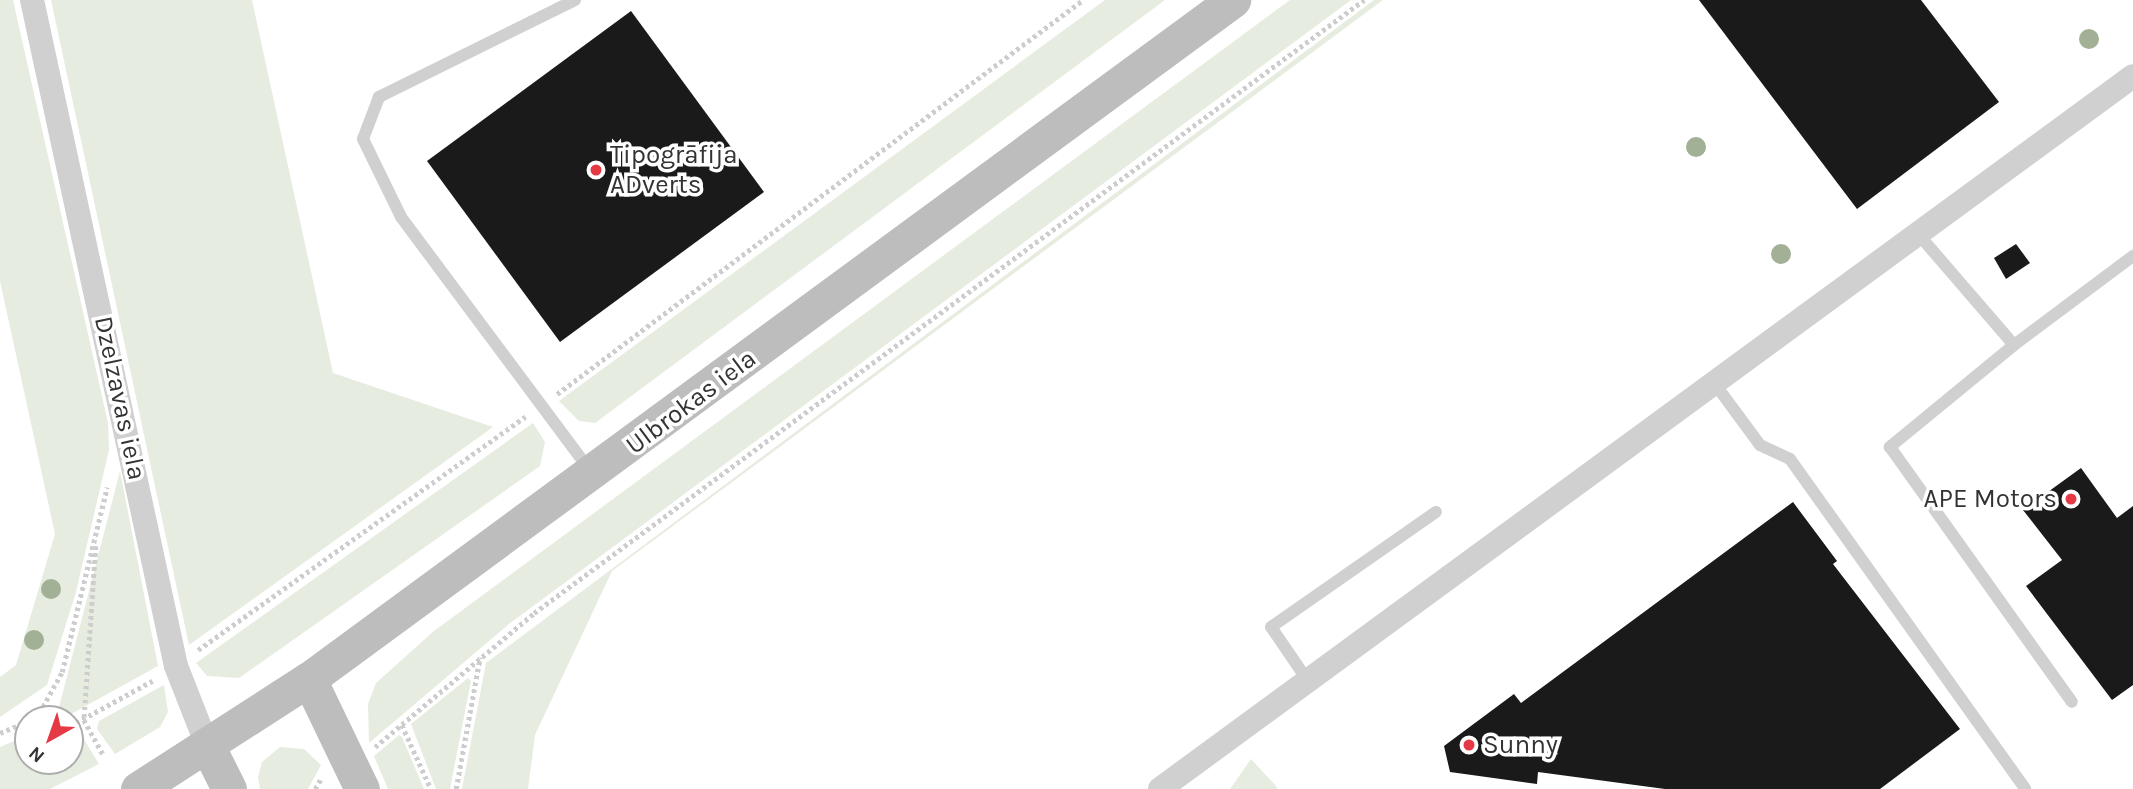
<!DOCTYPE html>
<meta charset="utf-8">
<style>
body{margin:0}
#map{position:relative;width:2133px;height:789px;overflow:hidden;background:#fff;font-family:Karla,sans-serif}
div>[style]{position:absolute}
.green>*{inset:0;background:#e6ecdf}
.building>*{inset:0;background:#1a1a1a}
.path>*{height:4.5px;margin-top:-2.25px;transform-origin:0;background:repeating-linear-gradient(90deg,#cdcdcd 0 3.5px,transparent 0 7px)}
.lane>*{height:12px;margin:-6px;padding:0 6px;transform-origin:6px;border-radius:6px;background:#d0d0d0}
.street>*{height:24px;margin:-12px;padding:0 12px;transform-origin:12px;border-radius:12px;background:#d0d0d0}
.secondary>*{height:35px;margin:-17.5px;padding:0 17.5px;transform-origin:17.5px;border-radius:17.5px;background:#bdbdbd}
.trees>*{width:20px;height:20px;margin:-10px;border-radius:50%;background:#a2b095}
.dots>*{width:19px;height:19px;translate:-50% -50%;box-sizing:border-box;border:4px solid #fff;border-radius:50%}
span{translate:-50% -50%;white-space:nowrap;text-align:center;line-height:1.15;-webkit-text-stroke:7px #fff;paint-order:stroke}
.poi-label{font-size:26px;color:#333}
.left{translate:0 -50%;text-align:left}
.right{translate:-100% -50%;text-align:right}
.street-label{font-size:26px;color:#333}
.north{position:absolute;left:14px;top:705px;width:70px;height:70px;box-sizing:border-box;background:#fff;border:2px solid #adadad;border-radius:50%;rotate:220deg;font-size:19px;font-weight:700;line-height:28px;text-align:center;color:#333}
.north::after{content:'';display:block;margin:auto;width:24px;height:32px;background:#e63946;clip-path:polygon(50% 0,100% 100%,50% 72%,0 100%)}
</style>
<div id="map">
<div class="green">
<i style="clip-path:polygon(0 0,13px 0,108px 423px,109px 450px,76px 592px,47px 685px,0 717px,0 677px,16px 665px,55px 534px,0 281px)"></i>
<i style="clip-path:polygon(51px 0,252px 0,333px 373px,493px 427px,189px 645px)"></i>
<i style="clip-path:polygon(1105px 0,1165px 0,595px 423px,579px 421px,559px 401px)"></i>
<i style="clip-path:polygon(1290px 0,1351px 0,509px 624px,369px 743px,368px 704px,376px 683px,434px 631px)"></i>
<i style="clip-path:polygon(1374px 0,1383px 0,612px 571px,535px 735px,528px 789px,462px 789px,486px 663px)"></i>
<i style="clip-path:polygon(533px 423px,545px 442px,540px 466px,239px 678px,207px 676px,196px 663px)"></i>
<i style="clip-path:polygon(120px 471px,158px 666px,62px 719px,57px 715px)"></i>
<i style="clip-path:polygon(468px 678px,471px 681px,450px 789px,436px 789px,411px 724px)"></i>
<i style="clip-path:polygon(164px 685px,168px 712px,160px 727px,115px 754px,97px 729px,99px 721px)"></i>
<i style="clip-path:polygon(28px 735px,28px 761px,70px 761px,70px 735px,82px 736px,99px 764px,50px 789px,0 789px,0 747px)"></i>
<i style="clip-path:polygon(399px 735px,402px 737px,424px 789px,388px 789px,374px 756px)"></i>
<i style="clip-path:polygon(280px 747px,304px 749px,321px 765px,308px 789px,260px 789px,258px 777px,262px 762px)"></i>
<i style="clip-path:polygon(1251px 759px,1276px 786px,1277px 789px,1230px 789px)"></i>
</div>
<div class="building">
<i style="clip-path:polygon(1699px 0,1921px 0,1999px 102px,1857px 209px)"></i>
<i style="clip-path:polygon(631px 11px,764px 192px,560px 342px,427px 161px)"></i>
<i style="clip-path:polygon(2016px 244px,2030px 263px,2006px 279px,1994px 258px)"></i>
<i style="clip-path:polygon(2081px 468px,2117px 518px,2133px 506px,2133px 685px,2112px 700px,2026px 586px,2062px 560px,2023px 510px)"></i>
<i style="clip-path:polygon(1793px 502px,1837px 561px,1833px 564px,1960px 729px,1880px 789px,1665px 789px,1538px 772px,1537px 784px,1450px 772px,1444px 746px,1514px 694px,1521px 703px)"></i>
</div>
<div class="path">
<i style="left:557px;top:394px;width:657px;rotate:-36.84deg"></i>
<i style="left:96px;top:546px;width:174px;rotate:93.9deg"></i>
<i style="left:84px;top:720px;width:41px;rotate:60.9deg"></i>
<i style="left:198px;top:650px;width:402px;rotate:-35.5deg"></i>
<i style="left:36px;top:719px;width:54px;rotate:-61deg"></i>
<i style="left:62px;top:672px;width:190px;rotate:-76.3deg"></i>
<i style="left:402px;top:725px;width:70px;rotate:65.6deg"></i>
<i style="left:70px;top:726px;width:94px;rotate:-28.8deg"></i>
<i style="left:0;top:733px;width:30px;rotate:-23deg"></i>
<i style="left:375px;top:747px;width:208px;rotate:-40.1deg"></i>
<i style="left:534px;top:613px;width:1032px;rotate:-36.45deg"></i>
<i style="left:315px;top:789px;width:14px;rotate:-60deg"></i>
<i style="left:456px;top:789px;width:134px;rotate:-79.7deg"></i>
</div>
<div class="lane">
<i style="left:575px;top:0;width:219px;rotate:153.7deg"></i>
<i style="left:379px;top:97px;width:45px;rotate:110.9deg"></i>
<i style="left:363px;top:139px;width:87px;rotate:64deg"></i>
<i style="left:401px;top:217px;width:317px;rotate:53.3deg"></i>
<i style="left:1919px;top:235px;width:145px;rotate:49.2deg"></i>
<i style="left:2014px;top:345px;width:161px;rotate:140.6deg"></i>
<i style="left:1890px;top:447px;width:313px;rotate:54.5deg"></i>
<i style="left:2014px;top:345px;width:149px;rotate:-36.8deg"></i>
<i style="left:1715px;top:384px;width:76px;rotate:53.6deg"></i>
<i style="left:1760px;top:445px;width:33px;rotate:25deg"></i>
<i style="left:1790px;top:459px;width:405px;rotate:54.5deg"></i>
<i style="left:1308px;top:681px;width:65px;rotate:-124.4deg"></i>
<i style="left:1271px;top:627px;width:201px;rotate:-34.9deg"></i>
</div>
<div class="street">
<i style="left:32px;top:0;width:681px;rotate:77.8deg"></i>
<i style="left:176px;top:666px;width:85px;rotate:68.6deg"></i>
<i style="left:1160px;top:789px;width:1206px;rotate:-36.23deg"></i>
</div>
<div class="secondary">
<i style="left:309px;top:679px;width:122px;rotate:64.3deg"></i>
<i style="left:207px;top:745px;width:49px;rotate:63.4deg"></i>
<i style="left:138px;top:789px;width:203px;rotate:-32.8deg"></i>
<i style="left:309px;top:679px;width:1147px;rotate:-36.31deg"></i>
</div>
<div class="trees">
<i style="left:2089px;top:39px"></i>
<i style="left:1696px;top:147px"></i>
<i style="left:1781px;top:254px"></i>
<i style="left:51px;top:589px"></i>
<i style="left:34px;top:640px"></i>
</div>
<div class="dots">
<i style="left:596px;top:170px;background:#e63946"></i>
<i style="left:2071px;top:499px;background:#e63946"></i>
<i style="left:1469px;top:745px;background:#e63946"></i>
</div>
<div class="poi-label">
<span class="left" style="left:610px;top:170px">Tipogrāfija<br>ADverts</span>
<span class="right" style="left:2057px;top:499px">APE Motors</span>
<span class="left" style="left:1483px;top:745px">Sunny</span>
</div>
<div class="street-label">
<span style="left:120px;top:398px;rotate:78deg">Dzelzavas iela</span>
<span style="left:691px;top:402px;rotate:-37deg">Ulbrokas iela</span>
</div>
<div class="north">N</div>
</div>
